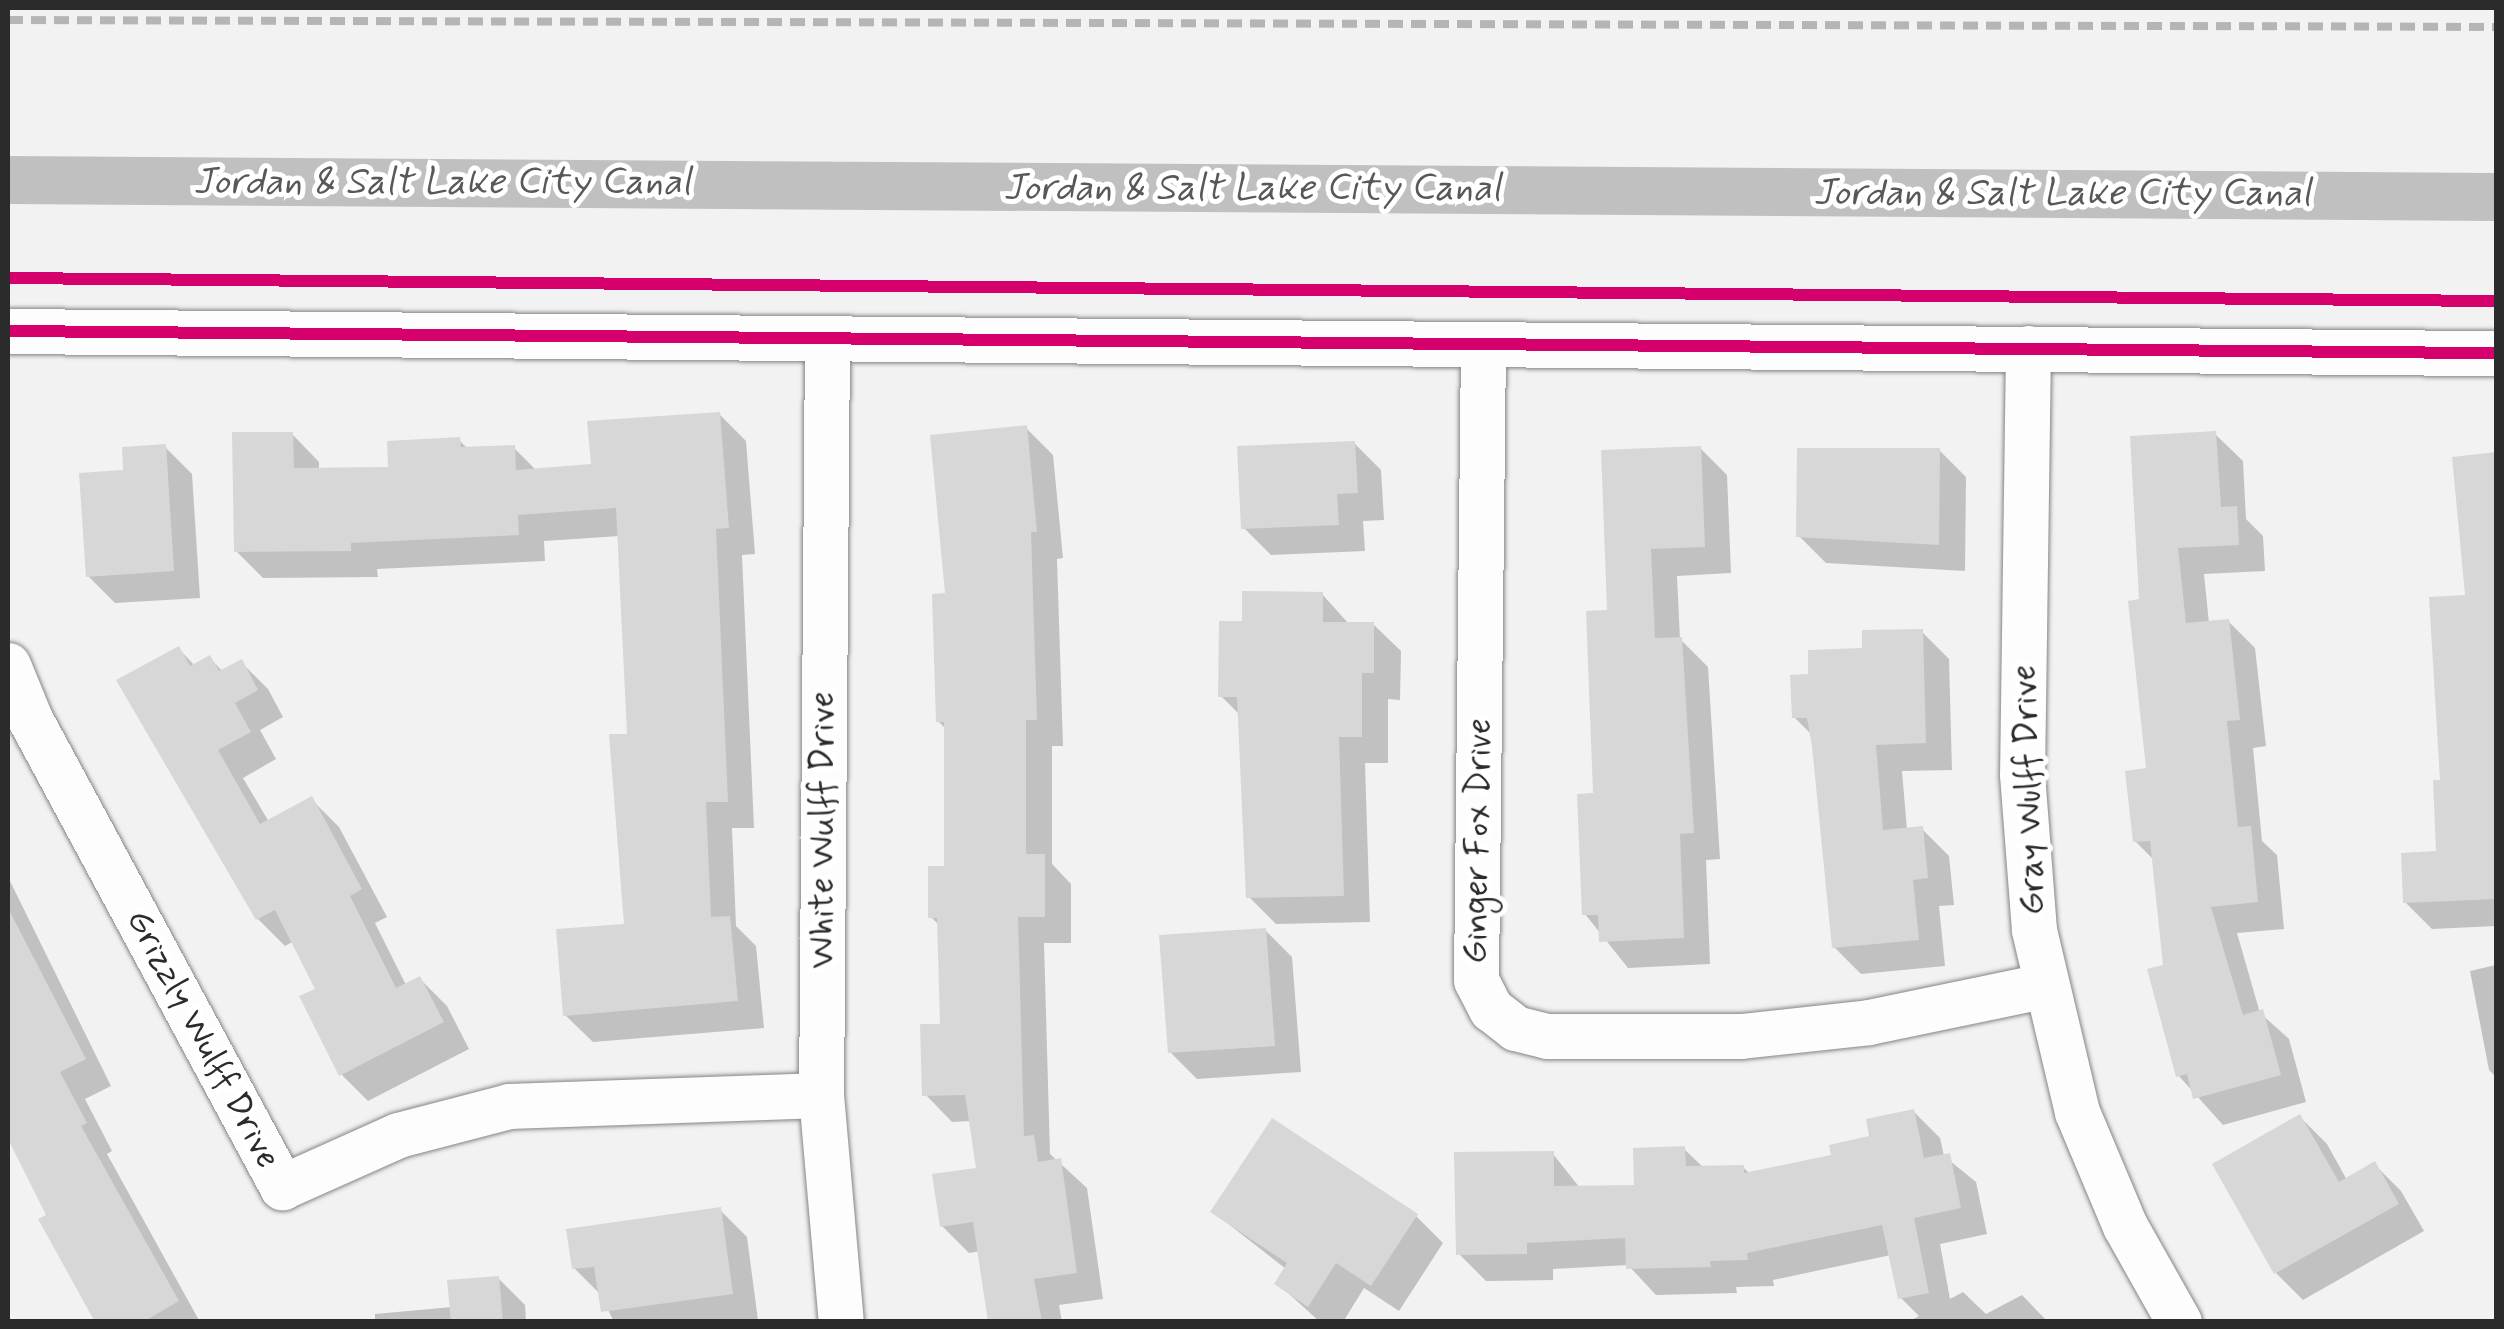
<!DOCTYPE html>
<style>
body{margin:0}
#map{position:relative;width:2504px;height:1329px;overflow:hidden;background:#f2f2f2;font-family:Mynerve,sans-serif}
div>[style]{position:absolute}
.shadow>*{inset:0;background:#0003}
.canal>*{height:48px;margin:-24px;padding:0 24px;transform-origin:24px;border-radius:24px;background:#c0c0c0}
.building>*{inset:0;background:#d7d7d7}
.roads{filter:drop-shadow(0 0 2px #858585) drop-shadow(0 0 2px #858585)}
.street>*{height:45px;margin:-22.5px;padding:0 22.5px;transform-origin:22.5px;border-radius:22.5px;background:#fdfdfd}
.rail>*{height:8px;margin-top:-4px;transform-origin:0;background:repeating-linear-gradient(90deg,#b5b5b5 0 15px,transparent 0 23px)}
.cycleway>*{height:12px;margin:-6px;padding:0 6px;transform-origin:6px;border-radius:6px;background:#d6006c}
span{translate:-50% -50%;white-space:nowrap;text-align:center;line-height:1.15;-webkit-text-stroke:10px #fff;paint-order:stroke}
.street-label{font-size:35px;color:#2b2b2b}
.water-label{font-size:38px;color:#585858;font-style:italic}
.frame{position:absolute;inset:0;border:10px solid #2b2b2b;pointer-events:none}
</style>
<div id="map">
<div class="shadow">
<i style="clip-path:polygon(719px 414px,746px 441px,755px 554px,742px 555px,754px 828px,732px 828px,736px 926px,756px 946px,764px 1028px,593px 1042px,565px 1015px,627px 926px,629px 736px,620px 536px,544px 541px,545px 561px,377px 569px,378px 577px,263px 578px,236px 551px,292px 434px,319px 462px,319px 470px,391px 469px,459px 440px,468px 449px,514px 448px,537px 471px,593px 466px)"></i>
<i style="clip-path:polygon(1026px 428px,1053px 455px,1063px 558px,1057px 559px,1063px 746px,1052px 746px,1052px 864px,1071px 884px,1071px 943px,1044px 943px,1050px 1154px,1087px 1188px,1103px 1299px,1059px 1305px,1062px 1322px,990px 1322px,980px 1251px,969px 1253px,942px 1226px,978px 1170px,971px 1121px,952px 1122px,925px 1094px,942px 1026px,940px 926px,931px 917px,947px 868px,946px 729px,938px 721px,947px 596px)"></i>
<i style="clip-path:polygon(2215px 434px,2243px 461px,2246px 519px,2263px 536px,2265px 571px,2204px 574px,2209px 623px,2228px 621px,2255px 648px,2266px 746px,2253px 748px,2262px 841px,2277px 855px,2284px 929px,2237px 933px,2260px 1013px,2289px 1039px,2306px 1102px,2223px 1125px,2178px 1075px,2154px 860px,2135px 841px,2149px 771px,2142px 602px)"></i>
<i style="clip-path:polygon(1354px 443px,1381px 470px,1384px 520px,1363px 521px,1365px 551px,1271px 555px,1244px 528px)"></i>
<i style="clip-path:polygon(165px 447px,192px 474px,200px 598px,115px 603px,88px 576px,126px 472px)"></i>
<i style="clip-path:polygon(1700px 448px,1727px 475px,1731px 573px,1677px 576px,1680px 639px,1708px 667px,1720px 859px,1706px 860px,1710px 964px,1628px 968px,1585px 914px,1610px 613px)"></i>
<i style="clip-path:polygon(1939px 450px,1966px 477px,1965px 571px,1826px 563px,1799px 536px)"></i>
<i style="clip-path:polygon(2496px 455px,2496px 926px,2432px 929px,2405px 902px,2438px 854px,2468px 597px,2455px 459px)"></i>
<i style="clip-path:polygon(1322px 594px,1349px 624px,1373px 624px,1401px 651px,1400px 700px,1388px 699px,1388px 763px,1365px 763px,1370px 922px,1276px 924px,1249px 897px,1242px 717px,1221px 696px,1244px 624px)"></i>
<i style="clip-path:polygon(1922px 632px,1949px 659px,1952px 770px,1902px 771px,1907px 830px,1922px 829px,1949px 856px,1954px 905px,1939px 906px,1945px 966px,1861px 974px,1834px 947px,1812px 735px,1794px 717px,1811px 676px)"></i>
<i style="clip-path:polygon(179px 649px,195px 666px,210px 658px,223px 672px,241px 662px,268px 689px,283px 717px,260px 730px,276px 759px,243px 778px,269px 822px,312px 800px,339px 827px,387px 917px,375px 923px,406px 985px,420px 979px,447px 1006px,469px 1049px,368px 1101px,341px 1074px,318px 990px,294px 941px,285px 946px,258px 919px)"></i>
<i style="clip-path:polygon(8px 877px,111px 1086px,85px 1099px,112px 1151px,107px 1154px,200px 1322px,98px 1322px,8px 1134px,8px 1040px,16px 1035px,8px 1017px)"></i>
<i style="clip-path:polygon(1265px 930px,1292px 957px,1301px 1072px,1197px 1079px,1170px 1052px)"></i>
<i style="clip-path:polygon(2496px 965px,2496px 1077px,2489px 1070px,2470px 971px)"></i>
<i style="clip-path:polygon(1913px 1111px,1940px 1138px,1944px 1156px,1976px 1182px,1987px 1234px,1940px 1244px,1950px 1299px,1963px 1292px,1986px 1314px,2022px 1295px,2048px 1322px,1908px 1322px,1919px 1316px,1901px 1298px,1891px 1255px,1773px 1280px,1774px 1286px,1736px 1287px,1737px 1293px,1656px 1295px,1628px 1265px,1553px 1269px,1553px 1280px,1486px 1281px,1459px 1254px,1553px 1154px,1580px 1188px,1637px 1187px,1684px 1149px,1704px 1168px,1743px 1167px,1750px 1174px,1834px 1157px)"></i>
<i style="clip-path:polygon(2300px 1117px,2327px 1144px,2347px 1180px,2374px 1164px,2401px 1191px,2424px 1231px,2303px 1300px,2276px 1273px)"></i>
<i style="clip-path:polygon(720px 1210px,747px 1237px,758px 1320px,614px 1322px,601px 1295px,574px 1268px)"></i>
<i style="clip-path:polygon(1213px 1212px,1416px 1216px,1443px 1243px,1399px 1311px,1364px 1288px,1343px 1322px,1320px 1322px,1277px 1283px,1286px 1269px)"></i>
<i style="clip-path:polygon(498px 1278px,525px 1305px,526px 1322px,375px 1322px,375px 1314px,452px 1307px)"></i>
</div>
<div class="canal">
<i style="left:8px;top:180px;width:2488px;rotate:0.39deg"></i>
</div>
<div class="building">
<i style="clip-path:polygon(720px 412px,729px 528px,716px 529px,728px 802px,706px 802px,711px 917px,730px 916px,738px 1001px,563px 1016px,556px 929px,624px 924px,609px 734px,627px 734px,616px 508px,518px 515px,519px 535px,351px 543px,351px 551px,234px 552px,232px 432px,293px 432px,294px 468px,388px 467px,387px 441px,460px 437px,461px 447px,515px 445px,516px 470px,591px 464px,587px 421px)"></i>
<i style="clip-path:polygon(1027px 425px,1037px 532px,1031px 532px,1037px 720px,1026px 720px,1026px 854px,1045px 854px,1045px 917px,1018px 917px,1024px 1136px,1034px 1135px,1038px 1162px,1061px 1158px,1077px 1273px,1034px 1279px,1042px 1322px,988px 1322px,973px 1222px,940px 1227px,932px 1174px,976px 1168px,965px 1095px,922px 1096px,920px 1024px,940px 1024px,937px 918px,928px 918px,928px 866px,944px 866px,944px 722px,936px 722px,932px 594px,945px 593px,930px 435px)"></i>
<i style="clip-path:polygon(2216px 431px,2221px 507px,2237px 506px,2239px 545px,2178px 548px,2186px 623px,2229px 619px,2240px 720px,2227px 721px,2238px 827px,2251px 826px,2258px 902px,2211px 907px,2243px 1015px,2263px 1009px,2281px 1075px,2193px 1099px,2187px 1074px,2176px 1077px,2147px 969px,2163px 965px,2150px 841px,2133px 842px,2125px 771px,2146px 768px,2128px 601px,2139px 599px,2130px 436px)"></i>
<i style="clip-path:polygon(1355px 441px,1358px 493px,1337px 494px,1339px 525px,1241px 529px,1237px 446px)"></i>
<i style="clip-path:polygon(166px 444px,174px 571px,86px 577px,79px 473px,123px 470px,122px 447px)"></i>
<i style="clip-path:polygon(1701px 446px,1705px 547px,1651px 549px,1655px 638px,1682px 637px,1694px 833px,1680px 834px,1684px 938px,1599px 942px,1598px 915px,1582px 915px,1577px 794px,1593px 793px,1586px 611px,1607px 610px,1601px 450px)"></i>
<i style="clip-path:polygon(1797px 448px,1940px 448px,1939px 545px,1796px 537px)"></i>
<i style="clip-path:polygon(2496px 452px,2496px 899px,2403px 903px,2401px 853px,2436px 851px,2433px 780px,2440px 780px,2429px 597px,2465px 595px,2452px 457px)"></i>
<i style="clip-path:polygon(1242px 591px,1323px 592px,1323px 622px,1374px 622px,1374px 673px,1362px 673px,1362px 737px,1339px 737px,1344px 896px,1246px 898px,1237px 697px,1218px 697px,1219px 621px,1242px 621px)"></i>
<i style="clip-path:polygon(1923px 629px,1926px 743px,1876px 745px,1883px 830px,1923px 826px,1928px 878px,1913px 880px,1919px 940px,1832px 948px,1812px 746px,1807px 718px,1792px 718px,1790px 675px,1808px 674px,1808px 650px,1862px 648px,1862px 630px)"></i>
<i style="clip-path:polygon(179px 646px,190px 666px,210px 655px,219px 671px,242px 659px,258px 690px,235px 703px,251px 732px,218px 750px,260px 824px,312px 796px,362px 889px,350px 896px,396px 988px,420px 976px,444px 1022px,339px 1076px,299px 996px,315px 989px,275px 910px,256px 920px,116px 680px)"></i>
<i style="clip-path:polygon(8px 908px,86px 1059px,60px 1072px,87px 1123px,81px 1126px,179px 1301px,143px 1322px,95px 1322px,38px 1219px,46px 1215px,8px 1139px)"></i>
<i style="clip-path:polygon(1266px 928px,1275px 1046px,1168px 1053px,1159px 935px)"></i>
<i style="clip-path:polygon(1914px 1109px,1924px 1158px,1950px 1153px,1961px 1208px,1914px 1218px,1929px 1293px,1898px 1299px,1882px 1225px,1747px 1253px,1748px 1260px,1710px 1261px,1711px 1267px,1626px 1269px,1625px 1238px,1527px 1243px,1527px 1254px,1456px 1255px,1454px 1152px,1554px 1151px,1554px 1186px,1634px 1185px,1633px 1148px,1685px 1146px,1686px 1166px,1744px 1165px,1744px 1173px,1831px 1155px,1829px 1145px,1869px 1136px,1866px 1119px)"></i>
<i style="clip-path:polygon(2300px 1114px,2339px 1182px,2375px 1161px,2399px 1204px,2274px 1274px,2212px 1164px)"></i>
<i style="clip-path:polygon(1272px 1118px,1418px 1214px,1371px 1286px,1336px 1263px,1308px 1307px,1274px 1284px,1287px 1263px,1210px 1212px)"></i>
<i style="clip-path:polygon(721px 1207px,733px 1294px,601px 1312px,594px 1267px,572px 1269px,566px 1229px)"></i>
<i style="clip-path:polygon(499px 1276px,503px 1322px,451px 1322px,447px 1280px)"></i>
</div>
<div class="roads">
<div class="street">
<i style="left:8px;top:331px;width:2488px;rotate:0.51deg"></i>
<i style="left:827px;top:338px;width:757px;rotate:90.45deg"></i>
<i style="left:821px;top:1095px;width:228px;rotate:85deg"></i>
<i style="left:1483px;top:344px;width:636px;rotate:90.63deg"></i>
<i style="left:1476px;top:980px;width:33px;rotate:63deg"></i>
<i style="left:1491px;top:1009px;width:31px;rotate:38deg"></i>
<i style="left:1515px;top:1028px;width:33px;rotate:14deg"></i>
<i style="left:1547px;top:1036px;width:194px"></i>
<i style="left:1741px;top:1036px;width:129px;rotate:-6.2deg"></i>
<i style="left:1869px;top:1022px;width:178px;rotate:-11.7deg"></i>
<i style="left:2028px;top:348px;width:426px;rotate:90.8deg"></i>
<i style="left:2022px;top:774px;width:156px;rotate:85.6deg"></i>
<i style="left:2034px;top:930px;width:187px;rotate:76.7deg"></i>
<i style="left:2077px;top:1112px;width:124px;rotate:67.2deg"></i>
<i style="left:2125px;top:1226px;width:110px;rotate:60.6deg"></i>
<i style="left:8px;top:665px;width:58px;rotate:67.8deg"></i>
<i style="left:30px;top:719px;width:532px;rotate:61.7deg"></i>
<i style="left:282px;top:1187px;width:127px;rotate:-24.1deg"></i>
<i style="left:398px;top:1135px;width:115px;rotate:-14.6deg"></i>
<i style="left:509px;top:1106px;width:312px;rotate:-2deg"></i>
</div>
</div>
<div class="rail">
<i style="left:8px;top:20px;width:2488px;rotate:0.16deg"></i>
</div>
<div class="cycleway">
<i style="left:8px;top:278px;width:2488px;rotate:0.53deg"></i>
<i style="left:8px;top:331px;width:2488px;rotate:0.51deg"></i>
</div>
<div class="street-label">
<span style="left:2029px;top:790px;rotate:-92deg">Gray Wulff Drive</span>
<span style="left:823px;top:830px;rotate:-90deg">White Wulff Drive</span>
<span style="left:1478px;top:841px;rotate:-89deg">Ginger Fox Drive</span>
<span style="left:203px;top:1039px;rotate:62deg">Grizzly Wulff Drive</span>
</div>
<div class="water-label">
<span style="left:442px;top:183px">Jordan &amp; Salt Lake City Canal</span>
<span style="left:1252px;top:189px">Jordan &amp; Salt Lake City Canal</span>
<span style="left:2062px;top:194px">Jordan &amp; Salt Lake City Canal</span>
</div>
<div class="frame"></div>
</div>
